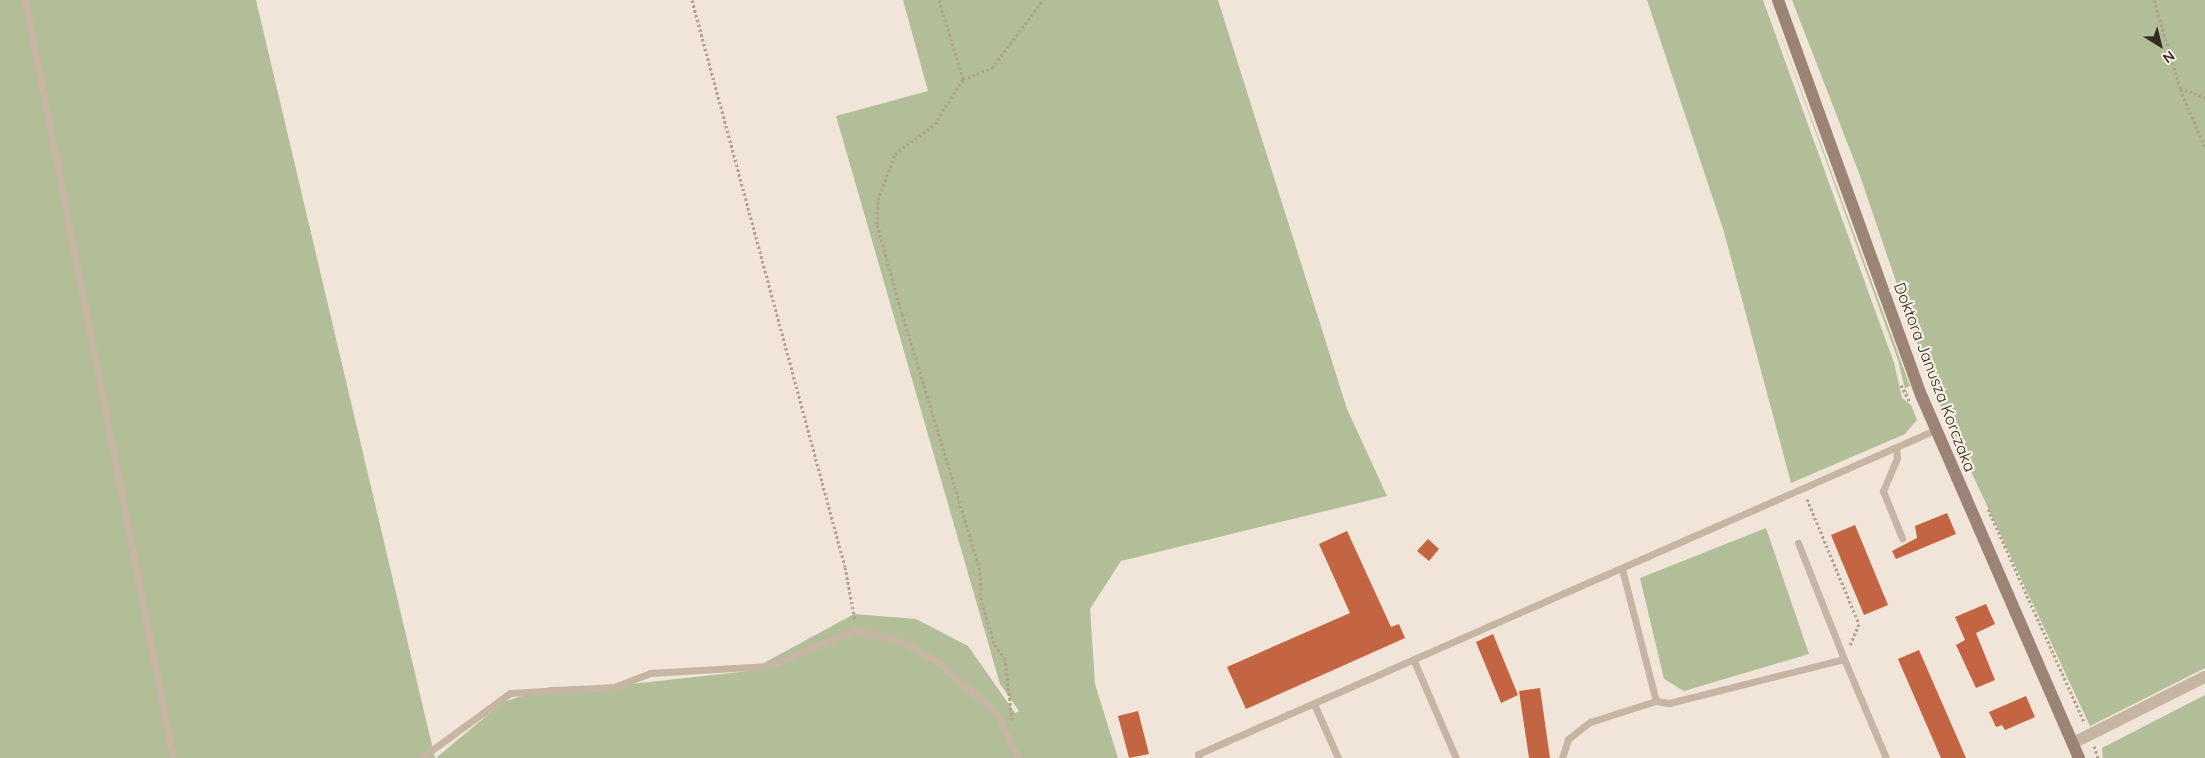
<!DOCTYPE html>
<style>
body{margin:0}
#map{position:relative;width:2205px;height:758px;overflow:hidden;background:#f0e5d8;font-family:Quicksand,sans-serif}
div>[style]{position:absolute}
.green>*{inset:0;background:#b1be98}
.building>*{inset:0;background:#c36442}
.path>*{height:3px;margin-top:-1.5px;transform-origin:0;background:repeating-linear-gradient(90deg,#b39f8e 0 2.5px,transparent 0 5px)}
.lane>*{height:7px;margin:-3.5px;padding:0 3.5px;transform-origin:3.5px;border-radius:3.5px;background:#c7b5a4}
.street>*{height:12px;margin:-6px;padding:0 6px;transform-origin:6px;border-radius:6px;background:#c7b5a4}
.secondary>*{height:12px;margin:-6px;padding:0 6px;transform-origin:6px;border-radius:6px;background:#9b8476}
span{translate:-50% -50%;white-space:nowrap;text-align:center;line-height:1.15;-webkit-text-stroke:4.5px #f8efe3;paint-order:stroke}
.street-label{font-size:16px;color:#332a26}
.north{position:absolute;left:2135px;top:20px;width:50px;height:50px;-webkit-text-stroke:4px #f8efe3;paint-order:stroke;rotate:144deg;font-size:14px;font-weight:700;line-height:20px;text-align:center;color:#332a26}
.north::after{content:'';display:block;margin:auto;width:18px;height:22px;background:#332a26;clip-path:polygon(50% 0,100% 100%,50% 72%,0 100%)}
</style>
<div id="map">
<div class="green">
<i style="clip-path:polygon(0 0,256px 0,435px 758px,0 758px)"></i>
<i style="clip-path:polygon(903px 0,1218px 0,1347px 409px,1387px 496px,1121px 561px,1090px 609px,1095px 684px,1118px 758px,436px 758px,503px 702px,550px 687px,622px 685px,749px 671px,854px 614px,916px 619px,968px 646px,1015px 713px,1019px 711px,1000px 684px,836px 116px,928px 91px)"></i>
<i style="clip-path:polygon(1647px 0,1763px 0,1894px 363px,1902px 398px,1911px 405px,1917px 420px,1905px 434px,1791px 483px,1724px 232px)"></i>
<i style="clip-path:polygon(1768px 0,1910px 386px,1905px 388px,1909px 396px,1906px 393px,1898px 360px)"></i>
<i style="clip-path:polygon(1792px 0,2205px 0,2205px 668px,2090px 726px,1933px 390px,1859px 173px)"></i>
<i style="clip-path:polygon(1766px 528px,1809px 654px,1684px 691px,1664px 679px,1640px 578px)"></i>
<i style="clip-path:polygon(2205px 695px,2205px 758px,2103px 758px,2102px 748px)"></i>
</div>
<div class="building">
<i style="clip-path:polygon(1947px 513px,1956px 534px,1896px 559px,1892px 551px,1917px 538px,1915px 526px)"></i>
<i style="clip-path:polygon(1855px 525px,1888px 605px,1864px 615px,1831px 535px)"></i>
<i style="clip-path:polygon(1347px 531px,1391px 627px,1399px 624px,1405px 638px,1246px 709px,1227px 667px,1350px 613px,1319px 544px)"></i>
<i style="clip-path:polygon(1428px 539px,1439px 549px,1429px 561px,1417px 551px)"></i>
<i style="clip-path:polygon(1986px 604px,1995px 624px,1976px 633px,1995px 680px,1976px 688px,1956px 645px,1965px 640px,1955px 617px)"></i>
<i style="clip-path:polygon(1493px 634px,1518px 695px,1501px 703px,1476px 642px)"></i>
<i style="clip-path:polygon(1919px 650px,1966px 758px,1941px 758px,1898px 659px)"></i>
<i style="clip-path:polygon(1540px 688px,1550px 758px,1529px 758px,1519px 691px)"></i>
<i style="clip-path:polygon(2026px 696px,2035px 717px,2005px 730px,2002px 725px,1996px 727px,1989px 712px)"></i>
<i style="clip-path:polygon(1138px 711px,1149px 754px,1129px 758px,1118px 716px)"></i>
</div>
<div class="path">
<i style="left:692px;top:0;width:587px;rotate:74.9deg"></i>
<i style="left:845px;top:567px;width:54px;rotate:79.3deg"></i>
<i style="left:939px;top:0;width:83px;rotate:73.1deg"></i>
<i style="left:2154px;top:0;width:92px;rotate:73.5deg"></i>
<i style="left:2180px;top:88px;width:27px;rotate:20deg"></i>
<i style="left:2180px;top:89px;width:63px;rotate:66.7deg"></i>
<i style="left:1901px;top:385px;width:18px;rotate:63deg"></i>
<i style="left:1807px;top:499px;width:135px;rotate:67.4deg"></i>
<i style="left:1859px;top:624px;width:23px;rotate:113deg"></i>
<i style="left:1988px;top:509px;width:234px;rotate:65.7deg"></i>
<i style="left:1012px;top:720px;width:61px;rotate:-96.5deg"></i>
<i style="left:1005px;top:659px;width:19px;rotate:-125deg"></i>
<i style="left:994px;top:643px;width:45px;rotate:-106.8deg"></i>
<i style="left:981px;top:600px;width:30px;rotate:-92deg"></i>
<i style="left:980px;top:570px;width:268px;rotate:-106.9deg"></i>
<i style="left:902px;top:314px;width:93px;rotate:-105.5deg"></i>
<i style="left:877px;top:224px;width:24px;rotate:-88deg"></i>
<i style="left:878px;top:200px;width:49px;rotate:-69.7deg"></i>
<i style="left:895px;top:154px;width:50px;rotate:-36.9deg"></i>
<i style="left:935px;top:124px;width:53px;rotate:-58.1deg"></i>
<i style="left:963px;top:79px;width:31px;rotate:-21deg"></i>
<i style="left:992px;top:68px;width:85px;rotate:-53.1deg"></i>
<i style="left:2094px;top:746px;width:13px;rotate:72deg"></i>
</div>
<div class="lane">
<i style="left:25px;top:0;width:772px;rotate:78.95deg"></i>
<i style="left:1896px;top:448px;width:10px;rotate:84deg"></i>
<i style="left:1897px;top:458px;width:36px;rotate:113deg"></i>
<i style="left:1883px;top:491px;width:51px;rotate:68deg"></i>
<i style="left:1622px;top:569px;width:136px;rotate:75.6deg"></i>
<i style="left:1656px;top:701px;width:13px;rotate:9deg"></i>
<i style="left:1669px;top:703px;width:180px;rotate:-14.1deg"></i>
<i style="left:1844px;top:659px;width:125px;rotate:-111.6deg"></i>
<i style="left:1844px;top:659px;width:108px;rotate:67deg"></i>
<i style="left:1414px;top:661px;width:106px;rotate:66.6deg"></i>
<i style="left:1314px;top:704px;width:59px;rotate:66deg"></i>
<i style="left:421px;top:758px;width:110px;rotate:-36.1deg"></i>
<i style="left:510px;top:693px;width:104px;rotate:-3.3deg"></i>
<i style="left:614px;top:687px;width:39px;rotate:-21deg"></i>
<i style="left:650px;top:673px;width:119px;rotate:-3.4deg"></i>
<i style="left:769px;top:666px;width:93px;rotate:-22.7deg"></i>
<i style="left:855px;top:630px;width:49px;rotate:14deg"></i>
<i style="left:903px;top:642px;width:40px;rotate:29.7deg"></i>
<i style="left:938px;top:662px;width:77px;rotate:41.3deg"></i>
<i style="left:996px;top:713px;width:50px;rotate:63.9deg"></i>
<i style="left:1199px;top:758px;width:4px;rotate:-104deg"></i>
<i style="left:1198px;top:754px;width:805px;rotate:-23.73deg"></i>
<i style="left:1562px;top:758px;width:20px;rotate:-72deg"></i>
<i style="left:1568px;top:739px;width:28px;rotate:-38deg"></i>
<i style="left:1590px;top:722px;width:69px;rotate:-17.7deg"></i>
</div>
<div class="street">
<i style="left:2073px;top:743px;width:148px;rotate:-26.6deg"></i>
</div>
<div class="secondary">
<i style="left:1778px;top:0;width:422px;rotate:70.1deg"></i>
<i style="left:1922px;top:397px;width:394px;rotate:66.5deg"></i>
</div>
<div class="street-label">
<span style="left:1935px;top:377px;rotate:69deg">Doktora Janusza Korczaka</span>
</div>
<div class="north">N</div>
</div>
